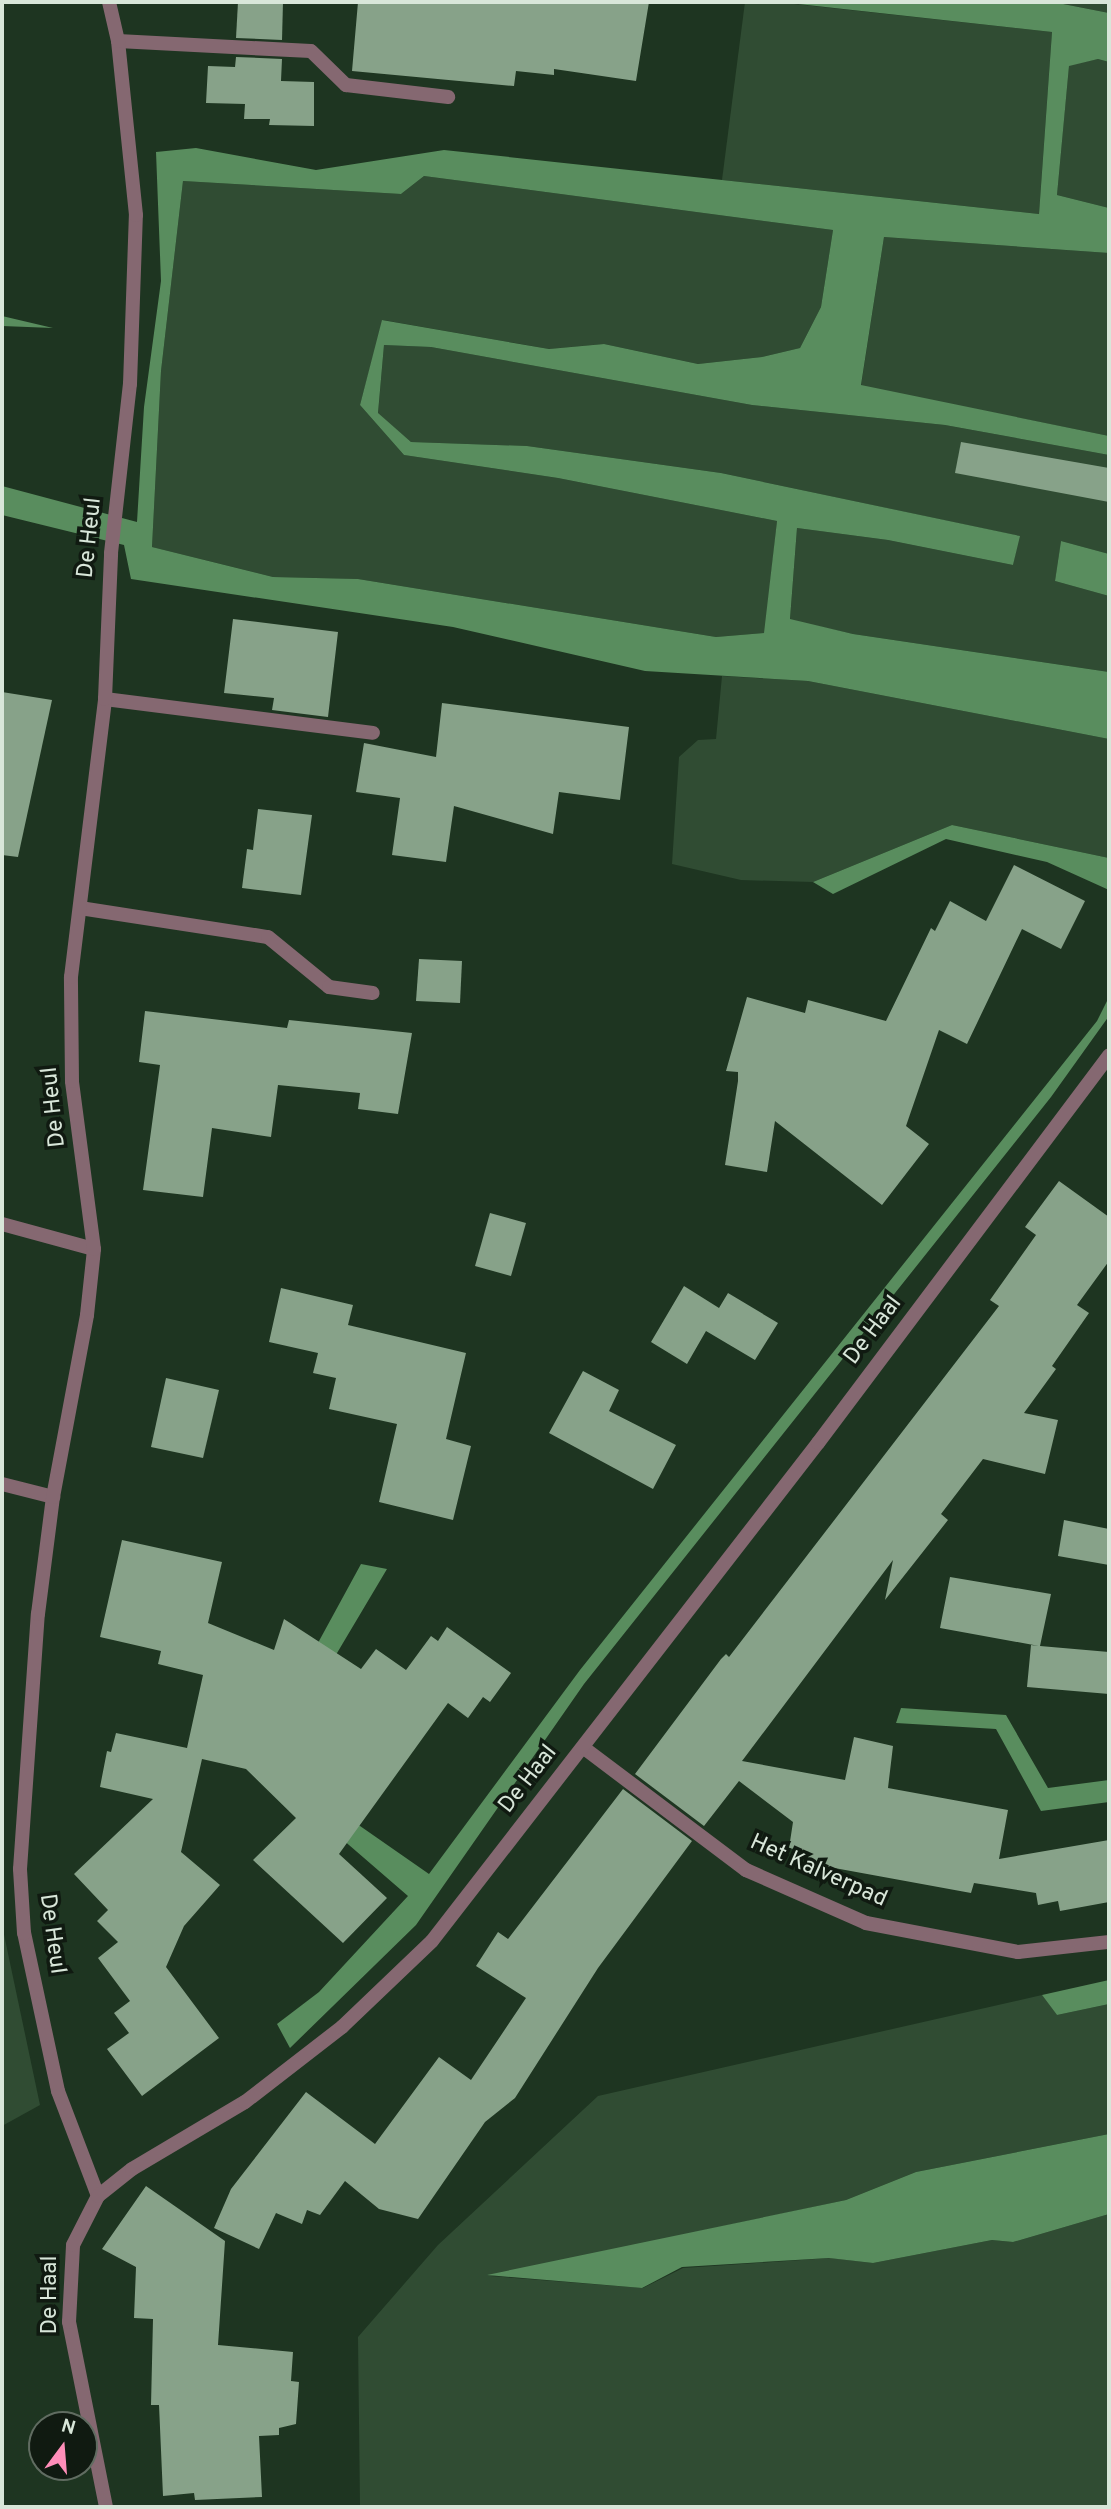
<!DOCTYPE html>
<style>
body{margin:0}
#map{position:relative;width:1111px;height:2509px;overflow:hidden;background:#1e3521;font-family:Overpass,sans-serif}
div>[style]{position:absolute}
.green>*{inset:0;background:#304c33}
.water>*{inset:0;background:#598d5e}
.building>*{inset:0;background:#87a289}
.service>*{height:14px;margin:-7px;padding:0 7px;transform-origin:7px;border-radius:7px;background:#856871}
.minor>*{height:14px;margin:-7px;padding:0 7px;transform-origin:7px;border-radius:7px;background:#856871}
.tertiary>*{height:14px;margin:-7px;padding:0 7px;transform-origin:7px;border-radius:7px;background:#856871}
span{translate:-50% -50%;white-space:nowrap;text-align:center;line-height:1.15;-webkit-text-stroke:7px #101a11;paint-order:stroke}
.street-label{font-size:23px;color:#d8e6d9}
.frame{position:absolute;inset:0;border:4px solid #d8e6d9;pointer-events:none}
.north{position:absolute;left:28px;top:2411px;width:70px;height:70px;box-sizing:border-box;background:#101a11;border:2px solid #606c61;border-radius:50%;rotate:16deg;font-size:19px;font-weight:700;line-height:28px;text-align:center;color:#d8e6d9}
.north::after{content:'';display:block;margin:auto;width:24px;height:32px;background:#ff8eb9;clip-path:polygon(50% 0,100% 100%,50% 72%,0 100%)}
</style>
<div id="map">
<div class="green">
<i style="clip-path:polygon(745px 2px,776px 2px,1052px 32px,1039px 214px,722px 180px)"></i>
<i style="clip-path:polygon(1053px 2px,1109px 2px,1109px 13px)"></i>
<i style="clip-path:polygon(1098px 59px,1109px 62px,1109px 208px,1057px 195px,1069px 65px)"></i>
<i style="clip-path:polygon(424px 176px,833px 230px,821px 307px,800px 348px,762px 357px,698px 364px,604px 344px,549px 349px,383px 320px,360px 405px,404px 455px,558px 478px,777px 521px,765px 633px,716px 637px,358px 579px,273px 577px,152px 547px,161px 371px,183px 181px,401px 194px)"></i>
<i style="clip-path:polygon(884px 237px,1109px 253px,1109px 436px,861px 386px)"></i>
<i style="clip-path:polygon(384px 345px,431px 347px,752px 405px,945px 425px,1109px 455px,1109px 554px,1061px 541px,1055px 581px,1109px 596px,1109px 672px,853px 634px,790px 620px,797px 528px,888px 540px,1013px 565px,1019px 536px,721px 473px,527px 446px,411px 442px,378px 414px)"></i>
<i style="clip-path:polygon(722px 676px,808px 681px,1109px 739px,1109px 858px,952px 825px,813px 882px,741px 880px,672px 864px,679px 757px,698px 740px,716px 739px)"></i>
<i style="clip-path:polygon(2px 1925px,40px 2105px,2px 2126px)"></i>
<i style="clip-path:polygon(1042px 1995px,1057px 2015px,1109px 2004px,1109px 2134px,916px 2172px,846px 2200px,490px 2276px,643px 2288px,683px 2268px,830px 2258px,873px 2263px,992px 2240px,1013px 2242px,1109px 2214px,1109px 2507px,360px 2507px,358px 2337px,438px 2245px,598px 2096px)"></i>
</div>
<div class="water">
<i style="clip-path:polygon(evenodd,780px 2px,1053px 2px,1109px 13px,1109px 62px,1098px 59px,1069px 66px,1057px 195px,1109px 208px,1109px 253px,884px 237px,861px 385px,1109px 436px,1109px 455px,945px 425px,752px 405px,431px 347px,384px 345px,378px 413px,411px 442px,527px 446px,721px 473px,1020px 536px,1013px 565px,888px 540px,797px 528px,790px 619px,853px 634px,1109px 672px,1109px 739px,808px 681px,645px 671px,453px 627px,131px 579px,124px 545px,2px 515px,2px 486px,137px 522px,144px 407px,161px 281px,156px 152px,196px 148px,316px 170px,444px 150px,1039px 214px,1052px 32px,780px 2px,424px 176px,833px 230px,821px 307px,800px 348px,762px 357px,698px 364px,604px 344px,549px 349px,382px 320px,360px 405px,404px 455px,558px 478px,777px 521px,764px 633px,716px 637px,358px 579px,273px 577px,152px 547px,161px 371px,183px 181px,401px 194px,424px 176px)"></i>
<i style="clip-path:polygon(2px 316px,53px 328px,2px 326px)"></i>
<i style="clip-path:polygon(1061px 541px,1109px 554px,1109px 596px,1055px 581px)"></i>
<i style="clip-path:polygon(952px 825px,1109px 858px,1109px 890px,1047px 862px,946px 839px,833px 894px,813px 882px)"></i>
<i style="clip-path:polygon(1109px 997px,1109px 1016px,1051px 1097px,584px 1684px,416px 1925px,290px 2048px,277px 2024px,319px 1992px,408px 1896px,253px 1762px,361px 1564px,387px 1569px,271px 1764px,429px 1874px,580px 1670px,1097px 1021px)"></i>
<i style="clip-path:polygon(901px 1708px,1006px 1715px,1048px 1788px,1109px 1780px,1109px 1802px,1041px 1811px,996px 1729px,896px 1723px)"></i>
<i style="clip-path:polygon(1109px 1980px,1109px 2004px,1057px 2015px,1042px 1995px)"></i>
<i style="clip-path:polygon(1109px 2134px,1109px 2214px,1013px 2242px,992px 2240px,873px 2263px,829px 2258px,682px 2267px,642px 2288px,487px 2275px,846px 2200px,916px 2172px)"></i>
</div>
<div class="building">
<i style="clip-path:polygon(238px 2px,283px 2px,282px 40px,236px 38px)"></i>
<i style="clip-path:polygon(358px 2px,649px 2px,636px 81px,554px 69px,554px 75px,516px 71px,514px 86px,352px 71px)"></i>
<i style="clip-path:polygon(236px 57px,282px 59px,281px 81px,314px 82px,314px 126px,269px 125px,270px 119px,244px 119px,245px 104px,206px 103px,208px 66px,235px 67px)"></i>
<i style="clip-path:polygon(961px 442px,1109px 468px,1109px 502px,955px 473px)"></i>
<i style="clip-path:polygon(233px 619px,338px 632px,328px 717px,272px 710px,274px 698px,224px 693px)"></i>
<i style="clip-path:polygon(2px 692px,52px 700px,18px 857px,2px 855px)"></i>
<i style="clip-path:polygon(442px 703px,629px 727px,620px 800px,559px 792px,553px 834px,454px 806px,446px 862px,392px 855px,400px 798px,356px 792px,364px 743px,436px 757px)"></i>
<i style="clip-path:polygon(258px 809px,312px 815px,301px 895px,242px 888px,247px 849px,253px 850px)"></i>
<i style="clip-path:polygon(1014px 865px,1085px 901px,1061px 949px,1022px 929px,967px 1044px,939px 1030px,906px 1126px,929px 1144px,882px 1205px,775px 1121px,767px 1172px,725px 1165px,738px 1081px,738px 1072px,726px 1071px,747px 997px,805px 1013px,808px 1000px,886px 1021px,931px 928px,935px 931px,950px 901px,986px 921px)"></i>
<i style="clip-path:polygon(419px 959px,462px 961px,460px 1003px,416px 1001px)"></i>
<i style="clip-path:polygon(145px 1011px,287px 1028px,289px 1020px,412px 1033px,398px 1114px,358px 1109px,360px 1093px,278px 1085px,271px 1137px,212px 1128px,203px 1197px,143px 1190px,160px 1065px,139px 1062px)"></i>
<i style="clip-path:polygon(1059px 1181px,1109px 1217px,1109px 1261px,1077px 1305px,1089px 1313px,1052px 1366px,1056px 1369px,1024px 1413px,1058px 1420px,1045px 1474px,983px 1459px,941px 1514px,948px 1520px,885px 1600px,893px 1560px,742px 1761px,845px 1780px,854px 1737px,893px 1746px,888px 1788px,1008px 1810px,999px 1859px,1109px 1840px,1109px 1902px,1060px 1911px,1058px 1901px,1038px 1905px,1036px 1893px,974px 1883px,971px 1893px,807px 1863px,809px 1852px,789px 1848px,793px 1822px,739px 1781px,704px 1826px,635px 1774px,721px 1659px,726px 1654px,729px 1657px,999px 1306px,990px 1300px,1036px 1235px,1025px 1227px)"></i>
<i style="clip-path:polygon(490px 1213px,526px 1223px,511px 1276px,475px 1266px)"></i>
<i style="clip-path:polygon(684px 1286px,719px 1308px,728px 1293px,778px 1323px,755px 1360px,706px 1331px,687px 1364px,651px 1342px)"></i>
<i style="clip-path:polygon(281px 1288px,353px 1305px,348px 1325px,466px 1353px,446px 1439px,471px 1446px,453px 1520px,379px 1502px,397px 1424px,329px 1409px,336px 1378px,313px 1373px,318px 1353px,269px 1342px)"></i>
<i style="clip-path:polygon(583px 1371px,619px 1390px,609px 1411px,676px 1445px,653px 1489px,549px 1433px)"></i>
<i style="clip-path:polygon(166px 1378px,219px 1390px,203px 1458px,151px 1447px)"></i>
<i style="clip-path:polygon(1064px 1520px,1109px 1529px,1109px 1565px,1058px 1556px)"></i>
<i style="clip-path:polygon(122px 1540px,222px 1562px,208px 1623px,274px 1650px,284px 1619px,361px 1669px,376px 1649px,406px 1670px,431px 1636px,438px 1641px,447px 1627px,511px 1673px,490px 1702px,483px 1697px,468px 1718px,448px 1703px,339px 1854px,387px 1898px,343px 1943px,253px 1860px,296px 1818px,246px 1769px,202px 1759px,181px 1852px,220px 1885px,184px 1926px,166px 1967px,219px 2038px,142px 2096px,107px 2049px,129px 2033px,114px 2013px,130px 2001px,98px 1958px,118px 1942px,97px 1921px,108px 1910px,74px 1874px,153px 1799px,100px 1787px,107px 1751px,111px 1752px,116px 1733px,187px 1748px,203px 1675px,158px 1664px,161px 1651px,100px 1637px)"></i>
<i style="clip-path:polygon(950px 1577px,1051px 1594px,1040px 1646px,1109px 1652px,1109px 1694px,1027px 1687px,1031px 1645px,1039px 1646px,940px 1628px)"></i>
<i style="clip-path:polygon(623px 1789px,692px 1841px,598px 1968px,515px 2098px,485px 2122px,418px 2219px,379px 2209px,345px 2181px,320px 2215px,307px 2210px,302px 2224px,276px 2213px,259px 2249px,214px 2228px,231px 2189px,306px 2092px,375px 2144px,439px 2057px,471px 2080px,526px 1998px,476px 1966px,498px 1932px,508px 1939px)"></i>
<i style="clip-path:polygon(146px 2186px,225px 2241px,218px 2345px,293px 2352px,291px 2381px,299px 2382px,296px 2424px,279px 2428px,279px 2435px,259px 2436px,262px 2497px,195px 2500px,194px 2493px,163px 2496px,159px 2405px,151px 2405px,153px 2319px,134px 2318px,136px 2267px,102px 2249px)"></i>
</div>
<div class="service">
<i style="left:118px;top:41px;width:193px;rotate:3deg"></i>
<i style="left:311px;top:51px;width:49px;rotate:44.2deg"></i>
<i style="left:346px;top:85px;width:103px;rotate:6.7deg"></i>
<i style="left:105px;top:699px;width:270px;rotate:7.2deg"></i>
<i style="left:80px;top:908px;width:190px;rotate:8.8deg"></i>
<i style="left:268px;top:937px;width:79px;rotate:39.3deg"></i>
<i style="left:329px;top:987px;width:44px;rotate:7.8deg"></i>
<i style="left:2px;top:1224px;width:95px;rotate:15.2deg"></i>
<i style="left:2px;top:1484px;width:53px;rotate:14.3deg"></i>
</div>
<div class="minor">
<i style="left:584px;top:1748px;width:203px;rotate:37deg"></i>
<i style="left:746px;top:1870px;width:131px;rotate:23.8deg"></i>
<i style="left:866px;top:1923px;width:155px;rotate:10.8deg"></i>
<i style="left:1018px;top:1952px;width:92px;rotate:-6.3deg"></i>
<i style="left:98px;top:2196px;width:112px;rotate:-110.9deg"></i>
<i style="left:58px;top:2091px;width:162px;rotate:-102.1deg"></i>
<i style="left:24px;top:1933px;width:64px;rotate:-93.6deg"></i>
<i style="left:20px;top:1869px;width:256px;rotate:-86deg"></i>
<i style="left:38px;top:1614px;width:118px;rotate:-82.7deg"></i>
<i style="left:53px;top:1497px;width:185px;rotate:-79.4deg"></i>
<i style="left:87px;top:1315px;width:66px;rotate:-83.9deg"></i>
<i style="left:94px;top:1249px;width:169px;rotate:-97.5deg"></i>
<i style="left:72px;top:1081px;width:104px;rotate:-90.6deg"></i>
<i style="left:71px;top:977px;width:280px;rotate:-83deg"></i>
<i style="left:105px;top:699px;width:146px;rotate:-87.6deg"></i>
<i style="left:111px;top:553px;width:170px;rotate:-83.6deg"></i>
<i style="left:130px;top:384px;width:169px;rotate:-88deg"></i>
<i style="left:136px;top:215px;width:175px;rotate:-95.9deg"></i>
<i style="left:118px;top:41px;width:40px;rotate:-103deg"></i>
</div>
<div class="tertiary">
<i style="left:106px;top:2507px;width:189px;rotate:-101.3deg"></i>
<i style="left:69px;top:2322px;width:77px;rotate:-87deg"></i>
<i style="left:73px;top:2245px;width:55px;rotate:-63deg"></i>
<i style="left:98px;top:2196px;width:43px;rotate:-38.5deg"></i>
<i style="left:132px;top:2169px;width:131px;rotate:-30.7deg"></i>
<i style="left:245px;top:2102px;width:123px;rotate:-37.7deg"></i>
<i style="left:342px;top:2027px;width:124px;rotate:-43.7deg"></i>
<i style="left:432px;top:1941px;width:630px;rotate:-52.22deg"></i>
<i style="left:818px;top:1443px;width:485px;rotate:-53.1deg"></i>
</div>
<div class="street-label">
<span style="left:91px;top:538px;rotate:-84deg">De Heul</span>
<span style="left:55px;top:1107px;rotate:-96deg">De Heul</span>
<span style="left:874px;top:1331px;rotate:-53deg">De Haal</span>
<span style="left:529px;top:1780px;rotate:-52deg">De Haal</span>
<span style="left:818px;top:1872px;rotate:24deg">Het Kalverpad</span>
<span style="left:51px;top:1934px;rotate:82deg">De Heul</span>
<span style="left:51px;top:2295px;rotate:-90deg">De Haal</span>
</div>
<div class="frame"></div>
<div class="north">N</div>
</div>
